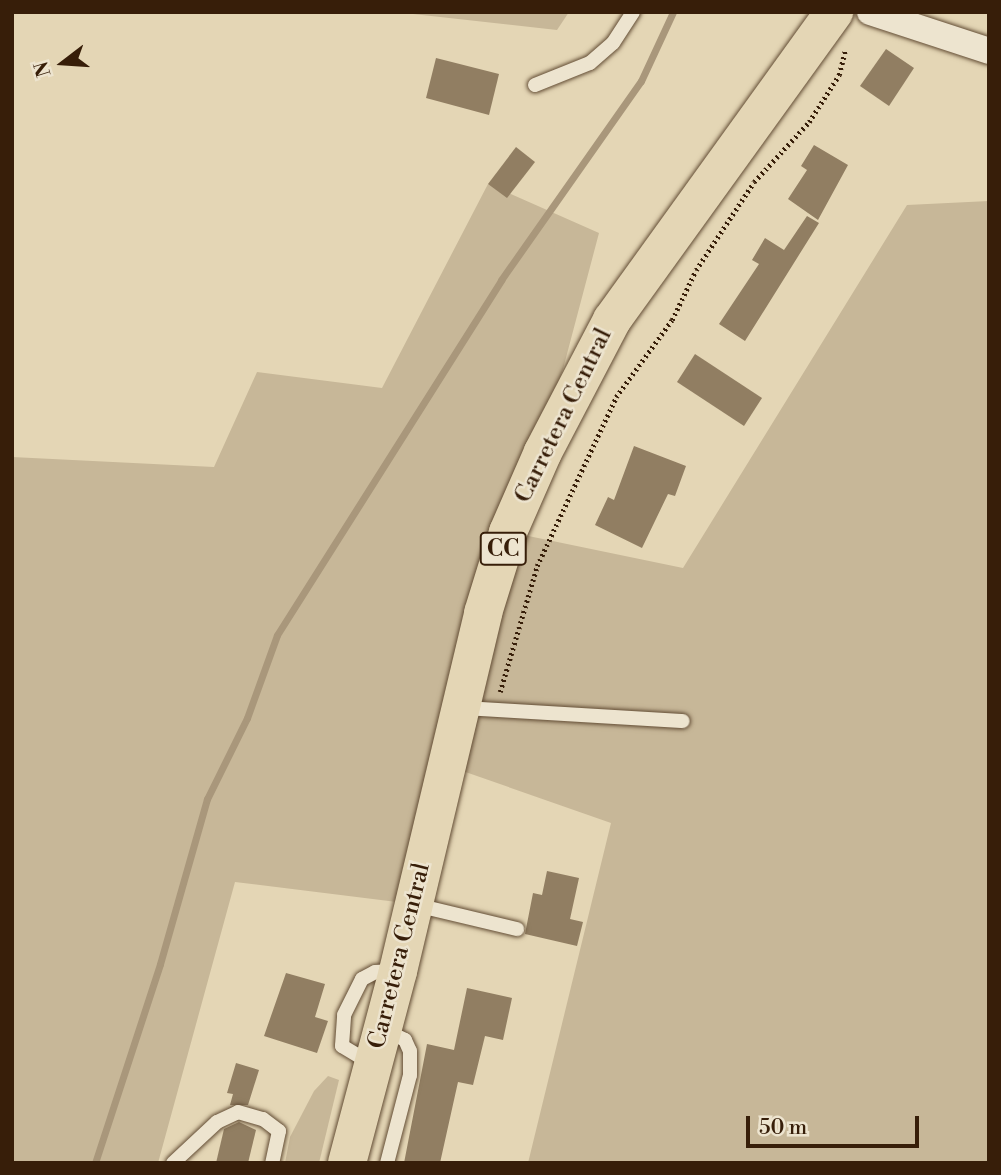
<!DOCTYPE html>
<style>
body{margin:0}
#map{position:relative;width:1001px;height:1175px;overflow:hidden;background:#e4d6b5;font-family:"Libre Bodoni",serif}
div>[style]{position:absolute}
.green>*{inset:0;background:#c7b798}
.stream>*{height:7px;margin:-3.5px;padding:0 3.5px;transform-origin:3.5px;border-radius:3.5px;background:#a9977b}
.building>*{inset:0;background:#917e62}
.path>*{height:4.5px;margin-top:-2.25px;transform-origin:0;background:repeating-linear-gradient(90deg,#371e09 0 2px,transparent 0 5.5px)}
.roads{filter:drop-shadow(0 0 2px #624c34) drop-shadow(0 0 2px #624c34)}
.service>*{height:14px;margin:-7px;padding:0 7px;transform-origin:7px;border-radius:7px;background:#ede4cf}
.minor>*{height:26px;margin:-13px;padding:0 13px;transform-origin:13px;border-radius:13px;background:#ede4cf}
.trunk>*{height:38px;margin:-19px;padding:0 19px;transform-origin:19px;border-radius:19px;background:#e4d6b5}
span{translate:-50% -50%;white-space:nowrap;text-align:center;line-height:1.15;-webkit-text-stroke:5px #ede4cf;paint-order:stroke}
.shield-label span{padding:2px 5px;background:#ede4cf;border:2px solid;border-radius:5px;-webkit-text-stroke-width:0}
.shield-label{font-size:23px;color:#371e09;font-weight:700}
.street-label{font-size:24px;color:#371e09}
.frame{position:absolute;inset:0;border:14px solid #371e09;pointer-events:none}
.north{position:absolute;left:28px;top:28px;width:70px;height:70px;-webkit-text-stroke:5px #ede4cf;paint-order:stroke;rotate:253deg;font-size:19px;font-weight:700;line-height:28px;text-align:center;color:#371e09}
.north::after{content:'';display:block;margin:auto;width:24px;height:32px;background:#371e09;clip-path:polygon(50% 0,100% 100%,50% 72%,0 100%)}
.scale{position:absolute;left:746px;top:1116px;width:173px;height:32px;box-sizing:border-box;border:4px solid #371e09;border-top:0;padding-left:9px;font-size:21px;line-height:24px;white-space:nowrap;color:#371e09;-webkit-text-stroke:5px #ede4cf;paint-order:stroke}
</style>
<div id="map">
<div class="green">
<i style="clip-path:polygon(395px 12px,569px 12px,557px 30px)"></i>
<i style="clip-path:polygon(488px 184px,599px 233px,563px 369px,509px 532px,683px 568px,907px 205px,989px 201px,989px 1163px,528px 1163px,611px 823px,454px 768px,413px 904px,235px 882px,158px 1163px,12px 1163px,12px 457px,214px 467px,257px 372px,382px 388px)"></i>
<i style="clip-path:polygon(328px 1076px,339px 1080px,319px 1163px,285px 1163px,290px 1137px,314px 1091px)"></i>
</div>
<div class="stream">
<i style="left:95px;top:1163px;width:209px;rotate:-71.9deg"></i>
<i style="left:160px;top:964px;width:172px;rotate:-74.1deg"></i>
<i style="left:207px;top:799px;width:90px;rotate:-63.7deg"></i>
<i style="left:247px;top:718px;width:88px;rotate:-70.1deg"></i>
<i style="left:277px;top:635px;width:420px;rotate:-57.7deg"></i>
<i style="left:501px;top:280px;width:243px;rotate:-54.9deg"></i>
<i style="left:641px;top:81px;width:76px;rotate:-65.1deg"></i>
</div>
<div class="building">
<i style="clip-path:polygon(886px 49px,914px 68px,889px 106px,860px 86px)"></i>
<i style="clip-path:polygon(436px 58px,499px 74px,489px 115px,426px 98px)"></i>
<i style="clip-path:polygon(814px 145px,848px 165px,818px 220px,788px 199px,807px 170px,801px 166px)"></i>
<i style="clip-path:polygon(516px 147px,535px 162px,507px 198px,488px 184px)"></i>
<i style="clip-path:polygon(807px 216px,819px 223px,745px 341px,719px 324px,759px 264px,752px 260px,765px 238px,784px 250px)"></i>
<i style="clip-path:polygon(695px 354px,762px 398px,744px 426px,677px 382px)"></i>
<i style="clip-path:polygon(634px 446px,686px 466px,675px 496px,668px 494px,642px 548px,595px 525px,608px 497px,614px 500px)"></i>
<i style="clip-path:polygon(547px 871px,579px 878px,570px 919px,583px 922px,577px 946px,525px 934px,533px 893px,542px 895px)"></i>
<i style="clip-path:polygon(286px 973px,325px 984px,315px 1017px,328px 1021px,317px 1053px,264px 1036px)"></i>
<i style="clip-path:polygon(467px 988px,512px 998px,503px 1040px,485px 1036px,473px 1085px,458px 1082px,440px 1163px,404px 1163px,427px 1044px,454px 1050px)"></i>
<i style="clip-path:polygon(236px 1063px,259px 1070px,248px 1105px,230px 1105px,233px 1094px,227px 1093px)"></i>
<i style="clip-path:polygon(239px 1122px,256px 1130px,248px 1163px,216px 1163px,224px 1129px)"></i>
</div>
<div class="path">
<i style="left:500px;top:692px;width:131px;rotate:-73.6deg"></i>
<i style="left:537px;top:566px;width:187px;rotate:-64.9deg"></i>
<i style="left:616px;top:397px;width:95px;rotate:-54deg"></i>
<i style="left:672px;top:320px;width:55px;rotate:-64.4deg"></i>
<i style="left:696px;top:270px;width:105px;rotate:-56.6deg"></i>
<i style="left:754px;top:182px;width:81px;rotate:-47.5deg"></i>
<i style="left:809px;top:122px;width:56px;rotate:-57.4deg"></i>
<i style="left:839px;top:75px;width:25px;rotate:-76deg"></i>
</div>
<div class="roads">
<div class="service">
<i style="left:535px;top:85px;width:59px;rotate:-21.8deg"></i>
<i style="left:590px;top:63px;width:30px;rotate:-41deg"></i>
<i style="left:613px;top:43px;width:37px;rotate:-57deg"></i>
<i style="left:463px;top:708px;width:220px;rotate:3.4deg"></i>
<i style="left:416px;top:905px;width:104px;rotate:13.4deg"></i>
<i style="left:384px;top:1030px;width:23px;rotate:25deg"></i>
<i style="left:405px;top:1040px;width:12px;rotate:66deg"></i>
<i style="left:410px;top:1051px;width:24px;rotate:90deg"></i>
<i style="left:410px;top:1075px;width:91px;rotate:104.6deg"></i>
<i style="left:372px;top:1064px;width:35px;rotate:-149deg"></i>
<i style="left:342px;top:1046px;width:31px;rotate:-86deg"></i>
<i style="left:344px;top:1015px;width:40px;rotate:-63.4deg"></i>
<i style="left:362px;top:979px;width:15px;rotate:-28deg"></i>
<i style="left:375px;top:972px;width:22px;rotate:-3deg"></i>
<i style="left:173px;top:1163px;width:60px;rotate:-43deg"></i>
<i style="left:217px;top:1122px;width:23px;rotate:-25deg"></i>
<i style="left:238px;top:1112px;width:26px;rotate:16deg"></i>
<i style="left:263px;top:1119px;width:20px;rotate:37deg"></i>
<i style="left:279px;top:1131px;width:33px;rotate:102deg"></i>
</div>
<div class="minor">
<i style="left:870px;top:12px;width:125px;rotate:18.1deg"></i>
</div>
<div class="trunk">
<i style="left:347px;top:1163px;width:199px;rotate:-75.1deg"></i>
<i style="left:398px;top:971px;width:368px;rotate:-76.6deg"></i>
<i style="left:483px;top:613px;width:85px;rotate:-72.8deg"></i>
<i style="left:508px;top:532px;width:87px;rotate:-66.4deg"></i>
<i style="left:543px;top:452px;width:149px;rotate:-62.4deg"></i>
<i style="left:612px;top:320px;width:380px;rotate:-54.2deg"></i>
</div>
</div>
<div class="shield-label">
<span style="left:503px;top:549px">CC</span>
</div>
<div class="street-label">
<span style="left:564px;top:416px;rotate:-64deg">Carretera Central</span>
<span style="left:400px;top:956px;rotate:-76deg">Carretera Central</span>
</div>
<div class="frame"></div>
<div class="north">N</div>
<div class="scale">50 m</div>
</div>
